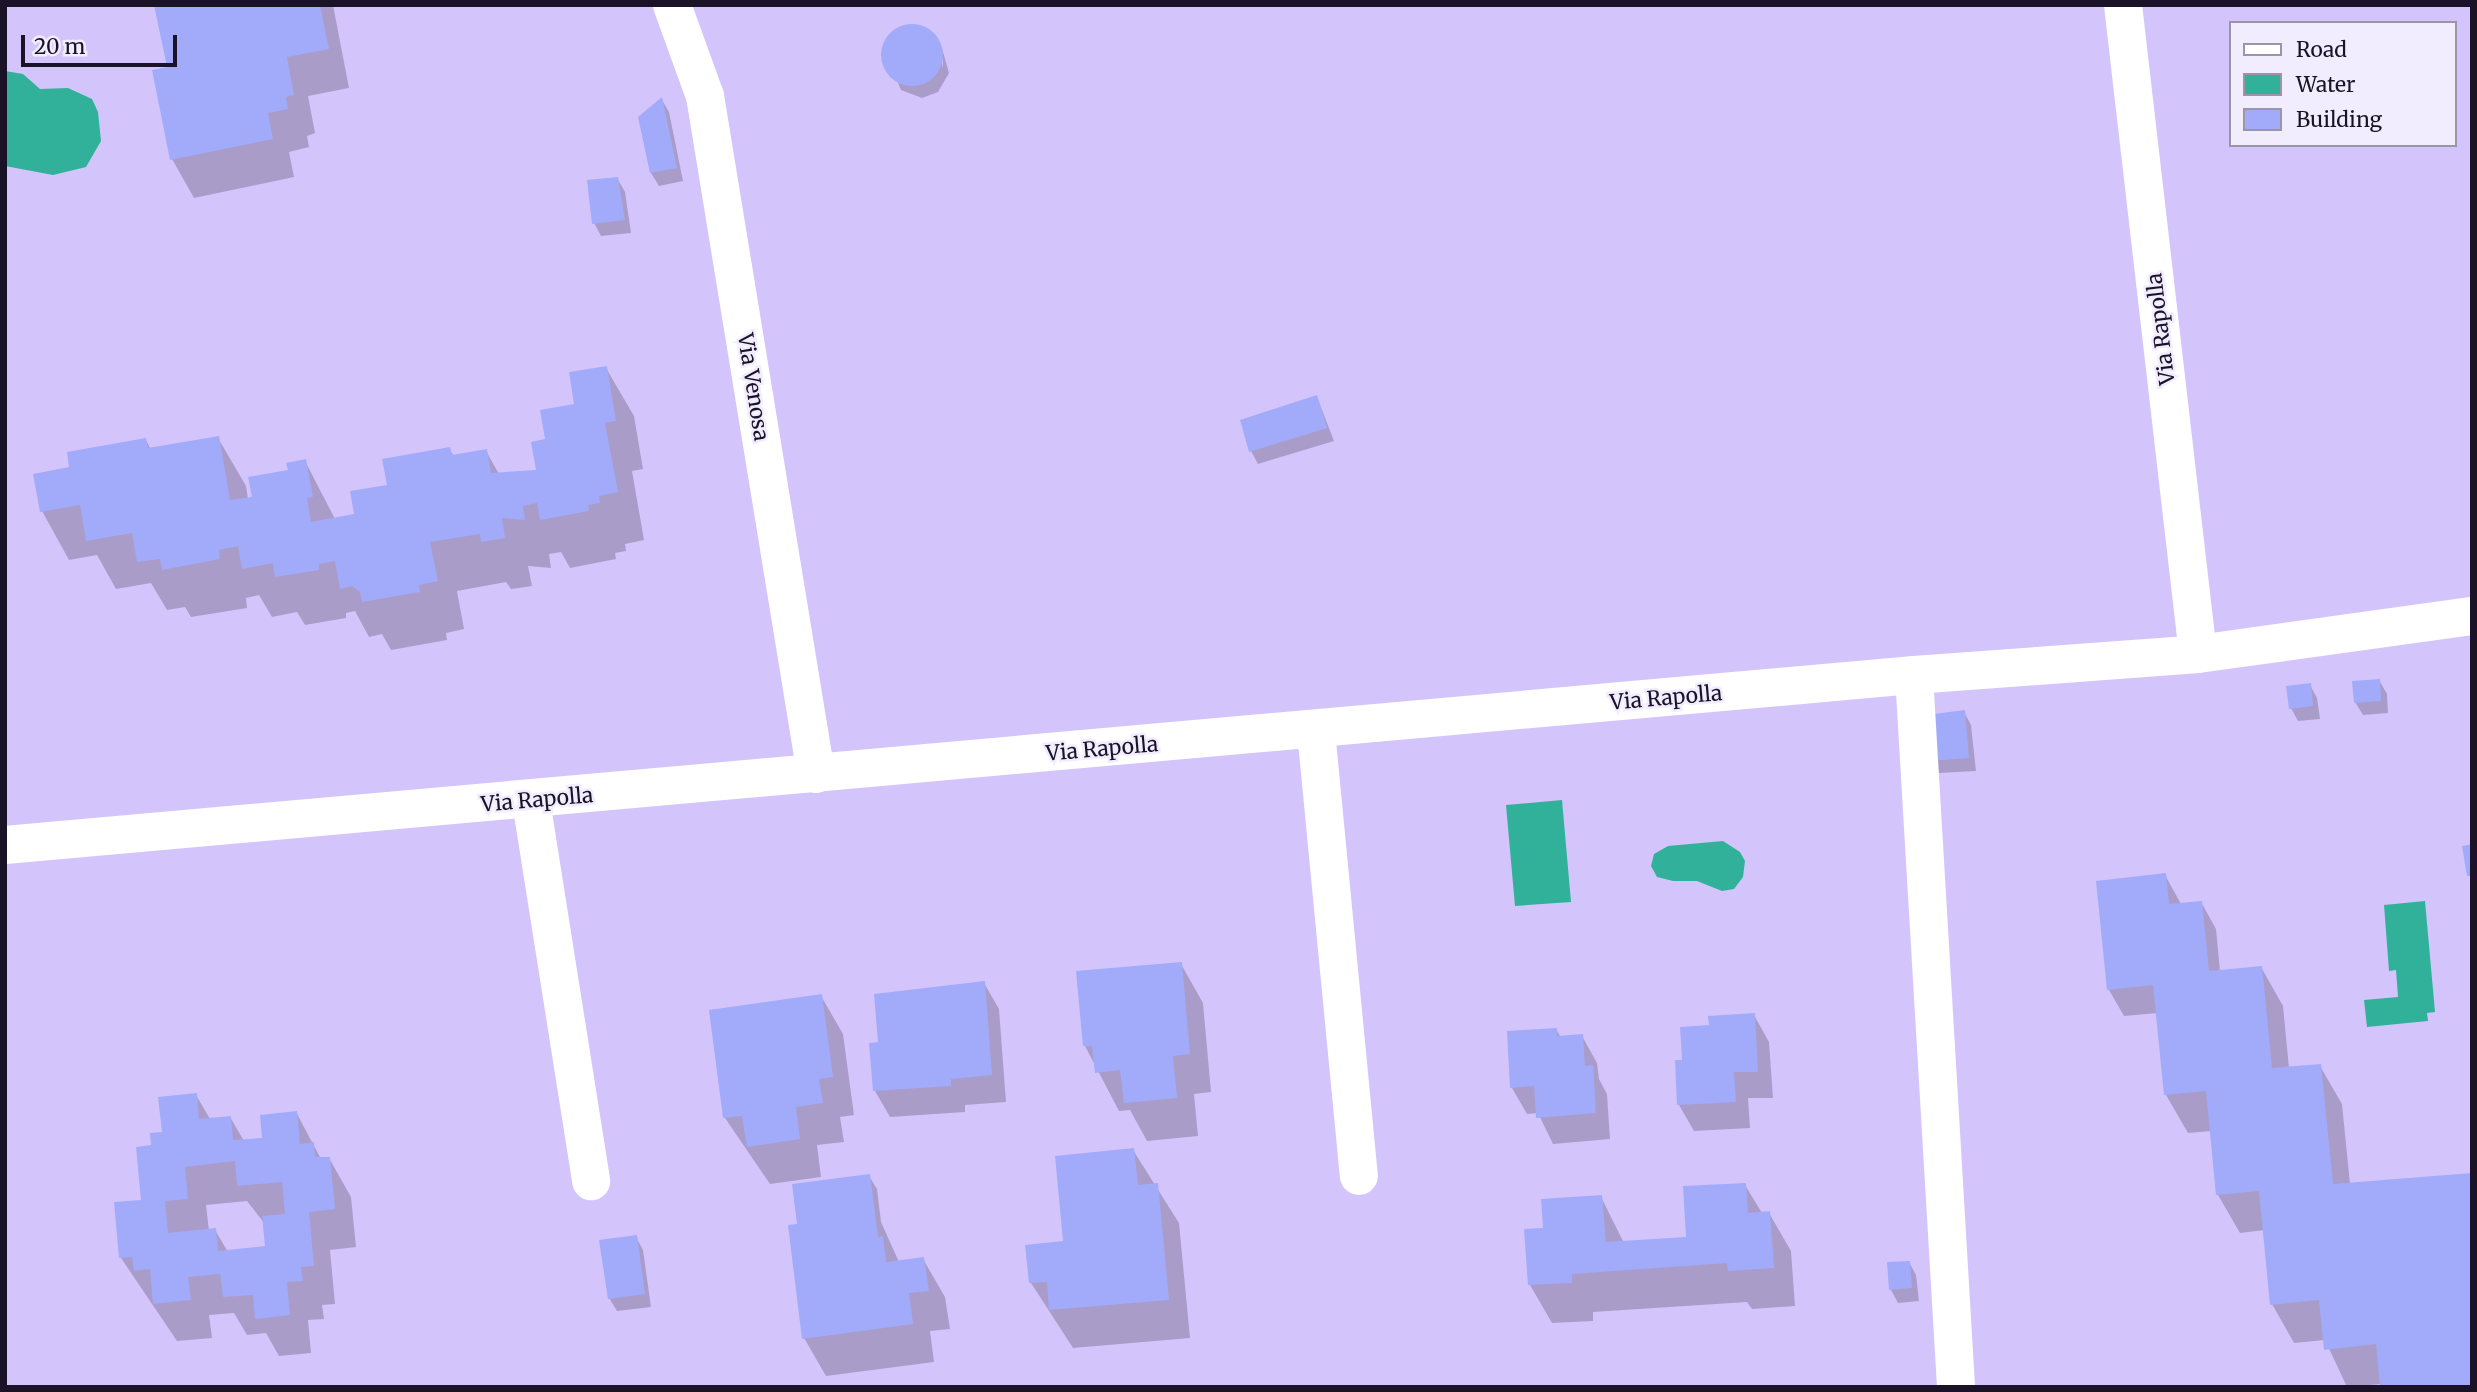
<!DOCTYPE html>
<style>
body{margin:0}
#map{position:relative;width:2477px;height:1392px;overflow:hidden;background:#d4c4fc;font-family:Merriweather,serif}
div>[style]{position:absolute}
.water>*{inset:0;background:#31b19a}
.shadow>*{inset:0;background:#0003}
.building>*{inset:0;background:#a1abfa}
.round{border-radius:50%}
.minor>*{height:38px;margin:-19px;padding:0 19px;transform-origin:19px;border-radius:19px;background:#fff}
span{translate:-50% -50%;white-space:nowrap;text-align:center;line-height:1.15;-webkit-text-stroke:5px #f1ecfe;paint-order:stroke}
.street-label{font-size:21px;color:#1a1328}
.frame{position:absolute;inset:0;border:7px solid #1a1328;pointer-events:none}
.legend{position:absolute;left:2229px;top:21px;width:228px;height:126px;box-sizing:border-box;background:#f1ecfe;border:2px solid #9b95a8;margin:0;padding:9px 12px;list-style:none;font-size:21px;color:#1a1328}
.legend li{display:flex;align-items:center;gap:14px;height:35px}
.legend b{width:35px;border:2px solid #9b95a8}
.scale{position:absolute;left:21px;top:35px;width:156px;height:32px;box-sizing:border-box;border:4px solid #1a1328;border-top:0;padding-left:9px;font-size:21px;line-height:24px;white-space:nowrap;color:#1a1328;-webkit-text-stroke:5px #f1ecfe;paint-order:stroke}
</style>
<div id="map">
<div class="water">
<i style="clip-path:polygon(5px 71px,23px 74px,40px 89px,68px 88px,92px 99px,98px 112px,101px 141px,86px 167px,53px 175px,5px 166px)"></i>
<i style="clip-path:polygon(1562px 800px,1571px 902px,1515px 906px,1506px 805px)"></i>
<i style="clip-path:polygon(1723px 841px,1740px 852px,1745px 861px,1743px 877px,1734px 889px,1722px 891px,1697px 881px,1673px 881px,1657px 877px,1651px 866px,1654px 854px,1668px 846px)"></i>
<i style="clip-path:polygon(2425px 901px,2435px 1012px,2427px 1013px,2428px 1021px,2367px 1027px,2364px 1000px,2398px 997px,2396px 970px,2389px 971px,2384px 905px)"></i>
</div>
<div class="shadow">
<i style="clip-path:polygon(156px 5px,333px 5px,349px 88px,308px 96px,315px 133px,307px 136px,309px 147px,289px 152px,294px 177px,194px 198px,172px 159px,169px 68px)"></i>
<i style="clip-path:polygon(923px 27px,936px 38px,943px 68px,942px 48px,949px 73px,938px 92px,922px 98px,901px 90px,884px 50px,895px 31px)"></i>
<i style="clip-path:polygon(662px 100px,669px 112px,683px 181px,659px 186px,651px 173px,640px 118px)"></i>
<i style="clip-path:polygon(617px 178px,625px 192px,631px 233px,601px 236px,594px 223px)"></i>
<i style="clip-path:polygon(606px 368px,634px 416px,643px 469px,632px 471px,644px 540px,625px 544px,626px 551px,615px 553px,616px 559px,570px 568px,561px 552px,549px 554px,551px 568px,528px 566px,532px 586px,511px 589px,506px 582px,457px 591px,464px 629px,446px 633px,447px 640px,391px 650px,382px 634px,369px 637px,355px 611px,346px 613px,346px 618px,305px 625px,297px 612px,272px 617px,259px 595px,246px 598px,247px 608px,191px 617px,185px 607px,167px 610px,151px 583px,116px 589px,97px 555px,69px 560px,42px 511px,71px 469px,146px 440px,151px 450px,218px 438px,246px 486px,248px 499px,305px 461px,335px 519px,356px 515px,389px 487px,449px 449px,454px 456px,486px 451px,499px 474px,538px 471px,547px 441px)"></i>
<i style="clip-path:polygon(1317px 397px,1334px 441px,1258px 464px,1251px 451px)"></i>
<i style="clip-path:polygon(2379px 680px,2387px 694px,2388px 713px,2363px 715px,2355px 702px)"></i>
<i style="clip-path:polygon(2310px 685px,2317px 698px,2320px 719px,2298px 721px,2291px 708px)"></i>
<i style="clip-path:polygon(1964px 712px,1971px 725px,1976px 771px,1939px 773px,1931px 760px)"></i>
<i style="clip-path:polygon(2165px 875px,2181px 904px,2201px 902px,2216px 929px,2220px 971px,2261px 967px,2283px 1006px,2289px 1068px,2320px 1066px,2342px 1104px,2350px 1184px,2471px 1175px,2382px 1384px,2347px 1387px,2325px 1340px,2294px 1343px,2272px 1304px,2265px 1230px,2240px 1233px,2218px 1195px,2212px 1131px,2188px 1133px,2166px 1095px,2158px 1013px,2124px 1016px,2109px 990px)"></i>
<i style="clip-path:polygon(1181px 964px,1203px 1003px,1211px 1092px,1194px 1094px,1198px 1136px,1147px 1141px,1130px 1110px,1119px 1111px,1085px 1046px)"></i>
<i style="clip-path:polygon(984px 983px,999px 1009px,1006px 1102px,965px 1105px,965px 1112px,890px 1117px,875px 1091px,880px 1044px)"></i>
<i style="clip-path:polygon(821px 996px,843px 1034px,854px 1115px,840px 1117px,844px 1142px,817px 1145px,821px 1177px,770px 1184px,725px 1118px)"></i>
<i style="clip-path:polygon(1754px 1015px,1769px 1042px,1773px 1098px,1748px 1098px,1750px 1128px,1694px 1131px,1679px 1105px,1684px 1061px,1710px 1027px)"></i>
<i style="clip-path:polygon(1556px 1029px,1561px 1038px,1582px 1036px,1597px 1063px,1599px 1079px,1607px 1094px,1610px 1139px,1553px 1144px,1538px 1113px,1527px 1114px,1512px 1088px)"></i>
<i style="clip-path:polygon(evenodd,196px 1095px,210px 1119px,230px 1117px,244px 1141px,264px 1139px,296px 1112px,321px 1159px,329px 1158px,351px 1197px,356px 1247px,330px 1250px,335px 1304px,322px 1305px,324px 1319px,308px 1320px,311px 1353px,279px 1356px,266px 1333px,247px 1335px,234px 1313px,209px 1315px,212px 1338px,177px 1341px,121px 1258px,142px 1201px,153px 1147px,196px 1095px,247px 1201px,265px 1224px,267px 1248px,228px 1252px,215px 1230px,209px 1231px,206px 1205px,247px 1201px)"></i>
<i style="clip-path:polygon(1133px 1150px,1179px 1223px,1190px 1338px,1073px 1348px,1031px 1283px,1027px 1246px,1065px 1243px)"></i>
<i style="clip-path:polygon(869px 1176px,877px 1189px,881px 1222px,899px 1262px,923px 1259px,945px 1297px,950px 1329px,930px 1331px,934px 1362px,826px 1376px,804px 1338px,799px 1225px)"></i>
<i style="clip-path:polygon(1745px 1185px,1762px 1213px,1769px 1213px,1791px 1251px,1795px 1306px,1752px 1309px,1747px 1302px,1593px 1312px,1593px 1321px,1552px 1323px,1530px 1285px,1545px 1229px,1601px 1197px,1624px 1243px,1688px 1238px)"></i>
<i style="clip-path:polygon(636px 1237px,643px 1250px,651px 1307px,617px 1311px,609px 1298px)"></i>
<i style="clip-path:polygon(1909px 1262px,1916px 1275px,1919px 1301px,1898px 1303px,1891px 1290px)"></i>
</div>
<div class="building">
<i style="clip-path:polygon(154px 5px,320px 5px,329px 49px,287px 57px,294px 95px,286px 97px,288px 109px,268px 113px,273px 139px,170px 160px,152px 70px,167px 67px)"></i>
<i class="round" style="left:881px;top:24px;width:62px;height:62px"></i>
<i style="clip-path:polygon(662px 97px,677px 168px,650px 173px,638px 117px)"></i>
<i style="clip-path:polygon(618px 177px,625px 220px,592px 224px,587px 180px)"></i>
<i style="clip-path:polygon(607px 366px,616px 421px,605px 423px,618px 492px,599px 496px,600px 503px,588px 505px,589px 511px,540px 520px,537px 503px,523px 506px,525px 520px,502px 518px,505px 538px,481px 542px,480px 534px,430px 542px,438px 581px,419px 585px,420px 592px,362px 602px,360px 592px,352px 586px,340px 589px,335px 561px,319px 564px,319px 570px,275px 577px,273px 563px,242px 569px,238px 546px,219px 550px,220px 559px,162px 570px,160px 559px,137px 562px,132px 533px,86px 541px,80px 505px,40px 512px,33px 474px,69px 467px,67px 452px,146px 438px,148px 448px,219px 436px,230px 500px,252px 497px,248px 477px,288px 470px,286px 463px,306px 459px,313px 497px,307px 498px,311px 522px,354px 514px,350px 491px,387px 485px,382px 459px,450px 447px,452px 455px,487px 449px,491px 473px,536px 470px,531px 442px,545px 439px,540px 410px,574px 404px,569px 372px)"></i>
<i style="clip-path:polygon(1317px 395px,1327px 428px,1249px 452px,1240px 420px)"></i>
<i style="clip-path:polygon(2380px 679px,2381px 701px,2354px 703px,2352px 681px)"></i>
<i style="clip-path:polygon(2311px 683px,2313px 706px,2289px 709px,2286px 686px)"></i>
<i style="clip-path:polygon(1965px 710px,1969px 758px,1930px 761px,1926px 715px)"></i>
<i style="clip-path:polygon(2472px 844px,2472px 876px,2467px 876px,2462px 846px)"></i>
<i style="clip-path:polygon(2166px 873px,2169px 904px,2202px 901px,2209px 971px,2262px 966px,2272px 1068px,2321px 1064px,2333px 1184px,2472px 1173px,2472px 1387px,2380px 1387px,2376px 1344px,2324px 1350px,2319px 1300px,2270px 1305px,2259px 1191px,2216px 1195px,2206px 1091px,2164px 1095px,2153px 985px,2107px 990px,2096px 881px)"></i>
<i style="clip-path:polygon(1182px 962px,1190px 1054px,1173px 1056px,1177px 1098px,1124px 1103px,1120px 1070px,1095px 1073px,1092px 1046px,1083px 1046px,1076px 971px)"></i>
<i style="clip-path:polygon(985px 981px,992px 1075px,951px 1079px,951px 1086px,873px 1091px,869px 1043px,878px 1042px,874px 994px)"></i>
<i style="clip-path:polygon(822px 994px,833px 1077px,819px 1079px,823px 1103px,796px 1107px,800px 1139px,747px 1147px,742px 1116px,723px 1118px,709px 1010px)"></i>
<i style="clip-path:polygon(1755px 1013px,1758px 1072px,1734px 1072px,1736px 1102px,1677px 1105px,1675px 1060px,1682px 1060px,1680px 1027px,1709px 1025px,1708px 1016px)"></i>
<i style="clip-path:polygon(1557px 1028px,1557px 1036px,1583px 1034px,1585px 1066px,1593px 1065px,1596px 1113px,1536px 1118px,1534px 1086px,1510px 1088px,1507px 1031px)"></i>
<i style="clip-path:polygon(evenodd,197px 1093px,199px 1119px,231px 1116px,233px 1140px,262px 1138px,260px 1115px,297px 1111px,300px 1144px,314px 1142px,315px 1157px,330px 1157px,335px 1209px,309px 1212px,314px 1266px,301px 1267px,303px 1281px,287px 1282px,290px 1315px,255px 1319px,253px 1295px,223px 1297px,220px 1274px,188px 1277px,191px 1300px,153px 1304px,150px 1269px,134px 1271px,132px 1257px,119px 1258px,114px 1202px,141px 1200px,136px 1147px,151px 1145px,150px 1133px,162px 1132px,158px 1097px,197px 1093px,235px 1161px,237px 1186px,282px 1182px,285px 1214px,262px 1216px,265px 1246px,218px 1251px,216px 1228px,168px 1233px,165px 1201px,188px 1199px,185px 1167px,235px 1161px)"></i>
<i style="clip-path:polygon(1134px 1148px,1138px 1185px,1158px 1183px,1169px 1300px,1049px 1310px,1047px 1282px,1029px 1283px,1025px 1245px,1063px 1241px,1055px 1156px)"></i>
<i style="clip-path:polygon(870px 1174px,878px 1237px,883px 1236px,886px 1262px,924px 1257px,929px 1291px,909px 1293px,913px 1324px,802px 1339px,788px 1225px,797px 1224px,792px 1184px)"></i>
<i style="clip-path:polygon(1746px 1183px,1748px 1213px,1770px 1211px,1774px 1268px,1728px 1271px,1727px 1263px,1572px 1274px,1572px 1283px,1528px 1285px,1524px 1229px,1543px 1228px,1541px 1199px,1602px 1195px,1606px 1242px,1686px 1237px,1683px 1186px)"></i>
<i style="clip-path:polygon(637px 1235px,645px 1294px,608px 1299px,599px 1240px)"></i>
<i style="clip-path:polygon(1910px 1261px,1912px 1288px,1889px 1290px,1887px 1262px)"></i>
</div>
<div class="minor">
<i style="left:672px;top:5px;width:97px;rotate:70.1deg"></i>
<i style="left:705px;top:96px;width:687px;rotate:80.7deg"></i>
<i style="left:2123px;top:5px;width:653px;rotate:83.41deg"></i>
<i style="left:1914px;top:675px;width:713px;rotate:86.62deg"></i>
<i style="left:1316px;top:731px;width:447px;rotate:84.5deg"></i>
<i style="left:531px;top:801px;width:385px;rotate:81deg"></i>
<i style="left:5px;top:845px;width:1917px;rotate:-5.09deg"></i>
<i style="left:1914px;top:675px;width:285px;rotate:-4.2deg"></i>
<i style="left:2198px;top:654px;width:277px;rotate:-7.9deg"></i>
</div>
<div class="street-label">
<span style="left:2161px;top:329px;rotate:-97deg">Via Rapolla</span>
<span style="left:753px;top:387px;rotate:81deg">Via Venosa</span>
<span style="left:1666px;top:698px;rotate:-5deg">Via Rapolla</span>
<span style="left:1102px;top:749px;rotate:-5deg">Via Rapolla</span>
<span style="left:537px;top:800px;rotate:-5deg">Via Rapolla</span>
</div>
<div class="frame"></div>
<ul class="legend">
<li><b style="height:9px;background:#fff"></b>Road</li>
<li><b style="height:19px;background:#31b19a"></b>Water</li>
<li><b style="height:19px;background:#a1abfa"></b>Building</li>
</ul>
<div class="scale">20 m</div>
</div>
